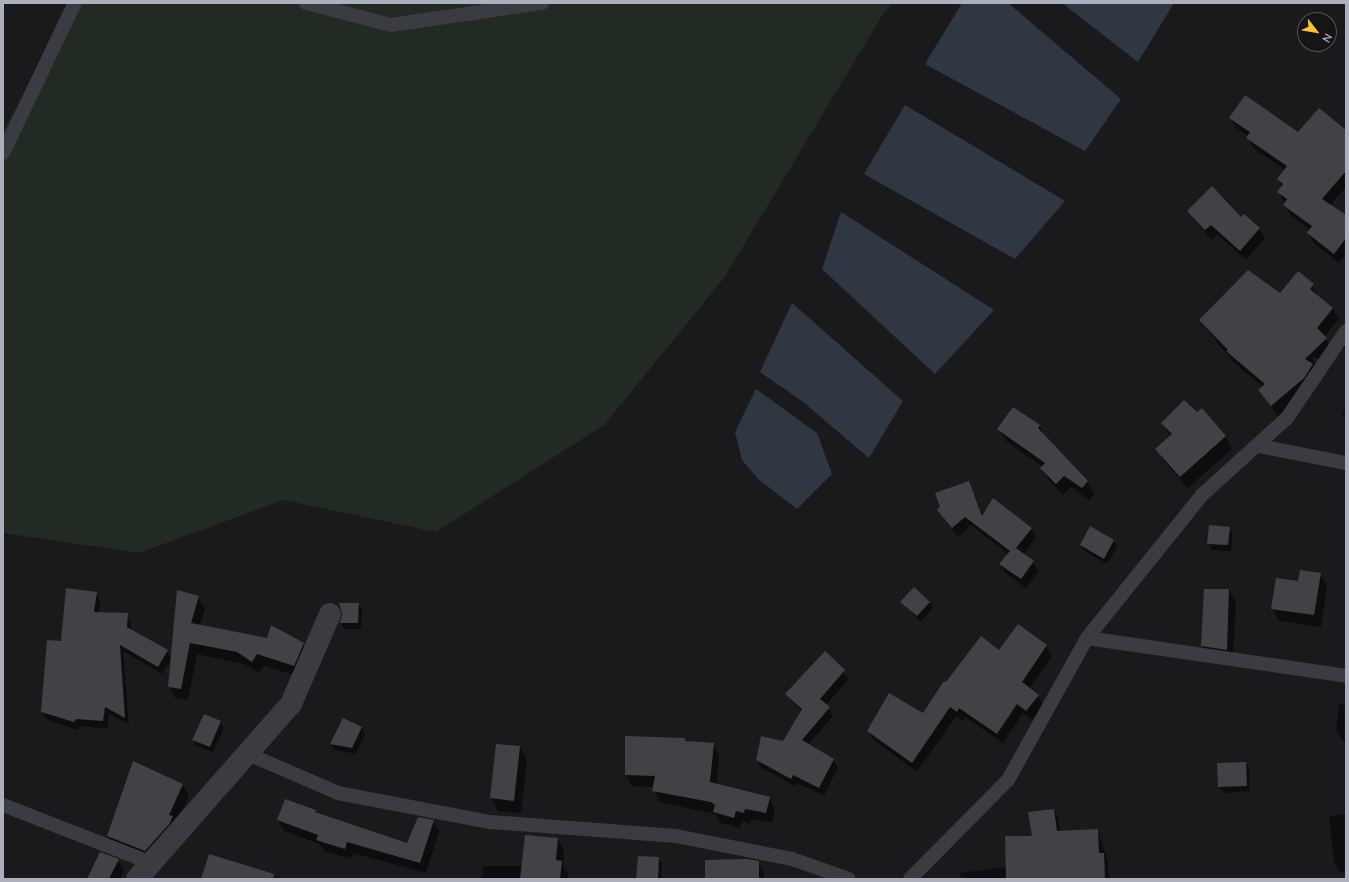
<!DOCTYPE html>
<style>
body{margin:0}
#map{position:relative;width:1349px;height:882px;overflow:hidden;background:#1a1a1c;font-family:"Nunito Sans",sans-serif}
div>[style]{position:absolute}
.green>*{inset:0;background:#212b23}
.water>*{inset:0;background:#2f3842}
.shadow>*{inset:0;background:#0007}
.building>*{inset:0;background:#414246}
.service>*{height:14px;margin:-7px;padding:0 7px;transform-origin:7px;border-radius:7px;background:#3b3b42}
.minor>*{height:22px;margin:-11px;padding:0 11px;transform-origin:11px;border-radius:11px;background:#3b3b42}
span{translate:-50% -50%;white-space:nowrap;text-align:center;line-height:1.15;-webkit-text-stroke:3px #151517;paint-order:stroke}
.frame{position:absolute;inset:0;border:4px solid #acb0bc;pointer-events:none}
.north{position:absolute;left:1297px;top:12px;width:40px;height:40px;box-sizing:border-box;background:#151517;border:1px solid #515359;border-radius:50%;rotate:121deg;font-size:11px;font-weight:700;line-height:16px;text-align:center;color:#acb0bc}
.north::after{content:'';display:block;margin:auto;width:14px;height:18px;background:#fbc233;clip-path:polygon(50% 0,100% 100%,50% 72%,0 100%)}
</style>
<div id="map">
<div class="green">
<i style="clip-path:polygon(74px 3px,892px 3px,883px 14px,724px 278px,604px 425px,436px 532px,283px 500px,139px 553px,3px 533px,3px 132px)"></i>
</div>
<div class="water">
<i style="clip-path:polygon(962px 3px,1008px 3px,1121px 99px,1085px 151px,925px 64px)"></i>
<i style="clip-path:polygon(1062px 3px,1174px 3px,1138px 62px)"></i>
<i style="clip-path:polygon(905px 105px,1065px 201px,1015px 259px,864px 174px)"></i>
<i style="clip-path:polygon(841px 212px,994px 310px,935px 374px,822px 269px)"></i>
<i style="clip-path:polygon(792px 303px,903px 401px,869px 458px,802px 401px,760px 372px)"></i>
<i style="clip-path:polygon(756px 389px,817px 433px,832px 474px,797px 509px,758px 479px,742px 460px,735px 432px)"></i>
</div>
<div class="shadow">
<i style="clip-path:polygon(1230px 118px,1298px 133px,1346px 135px,1346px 187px,1330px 205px,1346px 216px,1346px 254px,1339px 263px,1314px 243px,1308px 233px,1310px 230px,1290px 215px,1279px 192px,1282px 187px,1278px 179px,1285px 170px,1253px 148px,1248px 136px,1236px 128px)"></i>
<i style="clip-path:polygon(1188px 211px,1259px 229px,1265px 238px,1246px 260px,1217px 234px,1212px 240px)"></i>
<i style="clip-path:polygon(1313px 285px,1318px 297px,1332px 308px,1339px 319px,1324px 337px,1332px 349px,1323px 359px,1311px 357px,1316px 365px,1310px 389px,1278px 416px,1260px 391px,1263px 387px,1233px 362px,1200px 321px)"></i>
<i style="clip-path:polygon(1346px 405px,1346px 421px,1342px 414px)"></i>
<i style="clip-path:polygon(1202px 410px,1226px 437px,1232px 449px,1188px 488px,1164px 461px,1157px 449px,1171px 437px,1162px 423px,1197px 413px)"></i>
<i style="clip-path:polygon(1039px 426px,1046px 438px,1087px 482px,1094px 494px,1089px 500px,1071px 487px,1063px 495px,1049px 480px,1043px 467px,1006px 441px,999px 429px)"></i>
<i style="clip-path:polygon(969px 482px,983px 516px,1031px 528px,1036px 538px,1023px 555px,1033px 562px,1039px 571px,1026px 588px,1005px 573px,1000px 564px,1008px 554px,971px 525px,958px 537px,938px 510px)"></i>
<i style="clip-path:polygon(1091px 527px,1114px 541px,1117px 547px,1107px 564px,1085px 551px,1081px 545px)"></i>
<i style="clip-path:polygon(1229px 528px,1233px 534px,1231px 551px,1212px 550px,1208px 544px)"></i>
<i style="clip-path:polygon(1320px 573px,1327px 586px,1321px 627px,1279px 621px,1272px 609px,1299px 582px)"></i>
<i style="clip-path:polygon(1229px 590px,1236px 603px,1233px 662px,1209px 658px,1202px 646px)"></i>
<i style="clip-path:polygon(96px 593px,100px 601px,99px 613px,127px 614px,131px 621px,131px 631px,167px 651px,171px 658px,198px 597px,205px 608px,200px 626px,303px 644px,310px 656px,301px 677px,264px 666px,259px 673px,244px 664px,197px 654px,188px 700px,175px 698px,169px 686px,171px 660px,162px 674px,123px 651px,129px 724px,109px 714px,107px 729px,80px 726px,78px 730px,47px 720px,42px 712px,62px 642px)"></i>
<i style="clip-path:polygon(902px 602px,930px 602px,933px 608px,921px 622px)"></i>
<i style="clip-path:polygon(358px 604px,362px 610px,361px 629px,344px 629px,341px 623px)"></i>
<i style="clip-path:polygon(1046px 646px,1052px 656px,1029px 689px,1038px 695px,1043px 705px,1032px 720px,1023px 713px,1003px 743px,965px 717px,963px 721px,956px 716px,917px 772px,874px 740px,868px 731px,924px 714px,946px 683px,999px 652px)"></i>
<i style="clip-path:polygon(825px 653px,849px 679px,826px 705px,833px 716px,808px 745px,833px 759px,838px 767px,824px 796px,797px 783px,795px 786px,761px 768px,757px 759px,783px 742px,802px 712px,787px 695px)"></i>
<i style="clip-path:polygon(1339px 704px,1346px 705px,1346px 744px,1336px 731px)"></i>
<i style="clip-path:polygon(344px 719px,362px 728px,365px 734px,356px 754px,335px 750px,331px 744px)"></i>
<i style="clip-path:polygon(220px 722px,224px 728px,213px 752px,197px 746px,193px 740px)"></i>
<i style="clip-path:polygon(685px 739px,686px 742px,713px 744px,719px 755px,717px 784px,769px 798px,775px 809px,772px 823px,751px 819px,750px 824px,742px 821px,740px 828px,721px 823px,715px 814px,659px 802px,654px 787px,632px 786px,626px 775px)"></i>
<i style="clip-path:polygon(520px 747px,527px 760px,521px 813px,498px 811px,491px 798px)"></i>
<i style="clip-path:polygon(134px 762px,183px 785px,189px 796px,176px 824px,151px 861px,114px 847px,108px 836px)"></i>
<i style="clip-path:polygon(1246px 763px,1249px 769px,1250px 791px,1223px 793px,1219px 787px)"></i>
<i style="clip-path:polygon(1054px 810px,1058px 818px,1060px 832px,1098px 830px,1108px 862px,1109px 879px,961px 879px,960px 873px,1007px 867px)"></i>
<i style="clip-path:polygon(315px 811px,317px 814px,407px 844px,433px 821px,439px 832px,426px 873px,353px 853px,351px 859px,324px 851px,319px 844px,284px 831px,278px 820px)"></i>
<i style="clip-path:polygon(1346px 814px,1346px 872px,1340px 873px,1334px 862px,1329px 816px)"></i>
<i style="clip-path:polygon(558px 839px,564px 851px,563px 865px,568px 874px,568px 879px,482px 879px,483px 866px,523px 866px)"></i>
<i style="clip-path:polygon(658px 858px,662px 864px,661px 879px,637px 879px)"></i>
<i style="clip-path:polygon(118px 860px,124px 870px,120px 879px,88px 879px)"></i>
<i style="clip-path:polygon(758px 862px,764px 873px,764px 879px,706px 879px)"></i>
</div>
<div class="building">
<i style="clip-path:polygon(1245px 95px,1298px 132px,1319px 108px,1346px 130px,1346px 171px,1322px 199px,1346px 215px,1346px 238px,1334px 254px,1307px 233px,1312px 226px,1283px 205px,1287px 199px,1277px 192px,1283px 184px,1277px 179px,1287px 166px,1246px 138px,1250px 132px,1229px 118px)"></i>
<i style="clip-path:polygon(1212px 186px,1241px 217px,1244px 214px,1260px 228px,1240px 251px,1211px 225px,1205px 230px,1187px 211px)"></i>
<i style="clip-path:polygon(1248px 270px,1280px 293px,1298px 271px,1314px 284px,1310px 289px,1333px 308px,1317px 328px,1327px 338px,1305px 359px,1313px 364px,1304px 378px,1271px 406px,1258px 390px,1265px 384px,1226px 351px,1228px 350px,1199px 320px)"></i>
<i style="clip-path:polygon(1184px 400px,1197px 412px,1202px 408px,1226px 436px,1180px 477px,1155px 449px,1172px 434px,1161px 423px)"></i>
<i style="clip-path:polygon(1013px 407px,1040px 425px,1038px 428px,1088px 481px,1082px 488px,1064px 476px,1056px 484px,1040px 468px,1045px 463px,997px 429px)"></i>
<i style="clip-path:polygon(969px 481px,982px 516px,993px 498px,1032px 528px,1016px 548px,1034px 561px,1021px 579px,999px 564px,1010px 551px,965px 517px,952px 528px,937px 510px,940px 507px,935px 493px)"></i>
<i style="clip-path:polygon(1209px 525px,1230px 527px,1228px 545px,1207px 544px)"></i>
<i style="clip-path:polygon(1090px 526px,1114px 540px,1104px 559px,1080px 545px)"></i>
<i style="clip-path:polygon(1300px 570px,1321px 573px,1314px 615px,1271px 609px,1276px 578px,1298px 581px)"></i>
<i style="clip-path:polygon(914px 587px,930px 602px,917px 616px,900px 602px)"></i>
<i style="clip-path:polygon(66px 588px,97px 592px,94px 612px,128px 613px,127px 627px,168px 650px,158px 667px,120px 645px,125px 718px,105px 707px,103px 721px,76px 719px,74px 722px,41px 712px,47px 640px,61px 641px)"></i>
<i style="clip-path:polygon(1204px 589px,1229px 589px,1227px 650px,1201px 646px)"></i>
<i style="clip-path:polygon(177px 590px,199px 596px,191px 623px,267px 638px,271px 625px,304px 643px,294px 666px,257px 654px,252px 662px,237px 652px,190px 643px,181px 689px,168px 687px)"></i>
<i style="clip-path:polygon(339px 603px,359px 603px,358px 623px,340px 623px,342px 613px)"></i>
<i style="clip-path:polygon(1018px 624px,1047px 645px,1022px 682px,1039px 695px,1026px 711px,1017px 704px,997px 734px,959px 708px,957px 712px,950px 707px,912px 763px,867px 731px,889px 693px,923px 713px,944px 681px,946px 682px,981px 636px,999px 650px)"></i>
<i style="clip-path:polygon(825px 651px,845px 670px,820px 699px,830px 707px,802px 740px,834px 759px,819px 788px,793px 775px,791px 779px,756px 760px,761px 736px,783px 741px,802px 709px,785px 694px)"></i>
<i style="clip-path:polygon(204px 714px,221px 721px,210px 747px,192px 740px)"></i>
<i style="clip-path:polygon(343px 718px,362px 727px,352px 748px,330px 744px)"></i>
<i style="clip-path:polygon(625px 736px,685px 738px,685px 741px,714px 743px,710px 782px,770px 797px,766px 813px,745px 809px,744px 813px,736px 811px,734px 818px,713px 812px,715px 805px,711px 802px,652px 791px,655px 776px,625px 775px)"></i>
<i style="clip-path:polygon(496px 744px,520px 746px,514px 801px,490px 798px)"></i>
<i style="clip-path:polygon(133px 761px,183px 784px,169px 815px,173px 816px,170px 823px,145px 851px,107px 836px)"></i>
<i style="clip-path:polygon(1246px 762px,1247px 786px,1218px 787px,1217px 763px)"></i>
<i style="clip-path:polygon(285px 799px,316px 810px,315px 812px,407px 843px,418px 817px,434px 820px,420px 863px,347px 842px,345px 849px,316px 840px,318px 835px,277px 820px)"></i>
<i style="clip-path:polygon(1054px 809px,1057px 831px,1098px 829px,1099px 853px,1104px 853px,1105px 879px,1006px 879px,1005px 836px,1032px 836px,1028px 812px)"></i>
<i style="clip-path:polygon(525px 835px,558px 838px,556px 860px,562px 861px,560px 879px,520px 879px)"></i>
<i style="clip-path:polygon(100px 852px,119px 859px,109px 879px,87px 879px)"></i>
<i style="clip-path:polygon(209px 854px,274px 874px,273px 879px,201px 879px)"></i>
<i style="clip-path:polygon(638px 856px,659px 857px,658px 879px,636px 879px)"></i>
<i style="clip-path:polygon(747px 859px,759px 861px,759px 879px,705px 879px,705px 860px)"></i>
</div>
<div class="service">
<i style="left:306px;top:3px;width:88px;rotate:14.5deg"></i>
<i style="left:391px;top:25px;width:153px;rotate:-8.3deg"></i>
<i style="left:3px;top:153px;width:166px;rotate:-64.4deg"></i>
<i style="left:1259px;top:446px;width:89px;rotate:11.1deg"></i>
<i style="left:1087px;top:638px;width:262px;rotate:8.3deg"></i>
<i style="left:248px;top:754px;width:98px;rotate:23.4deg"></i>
<i style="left:338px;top:793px;width:155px;rotate:10.8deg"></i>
<i style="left:490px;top:822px;width:187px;rotate:4.3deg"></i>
<i style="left:676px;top:836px;width:118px;rotate:11.2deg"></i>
<i style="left:792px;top:859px;width:60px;rotate:19.3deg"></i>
<i style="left:3px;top:805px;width:160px;rotate:21.3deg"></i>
<i style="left:910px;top:879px;width:139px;rotate:-45.3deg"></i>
<i style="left:1008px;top:780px;width:162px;rotate:-60.9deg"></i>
<i style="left:1087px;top:638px;width:184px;rotate:-51.2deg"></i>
<i style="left:1202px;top:495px;width:115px;rotate:-42.2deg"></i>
<i style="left:1287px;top:418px;width:105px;rotate:-55.9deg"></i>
</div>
<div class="minor">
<i style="left:137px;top:879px;width:233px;rotate:-48.7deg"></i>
<i style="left:291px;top:704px;width:98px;rotate:-66.6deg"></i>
</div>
<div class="frame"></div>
<div class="north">N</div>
</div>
